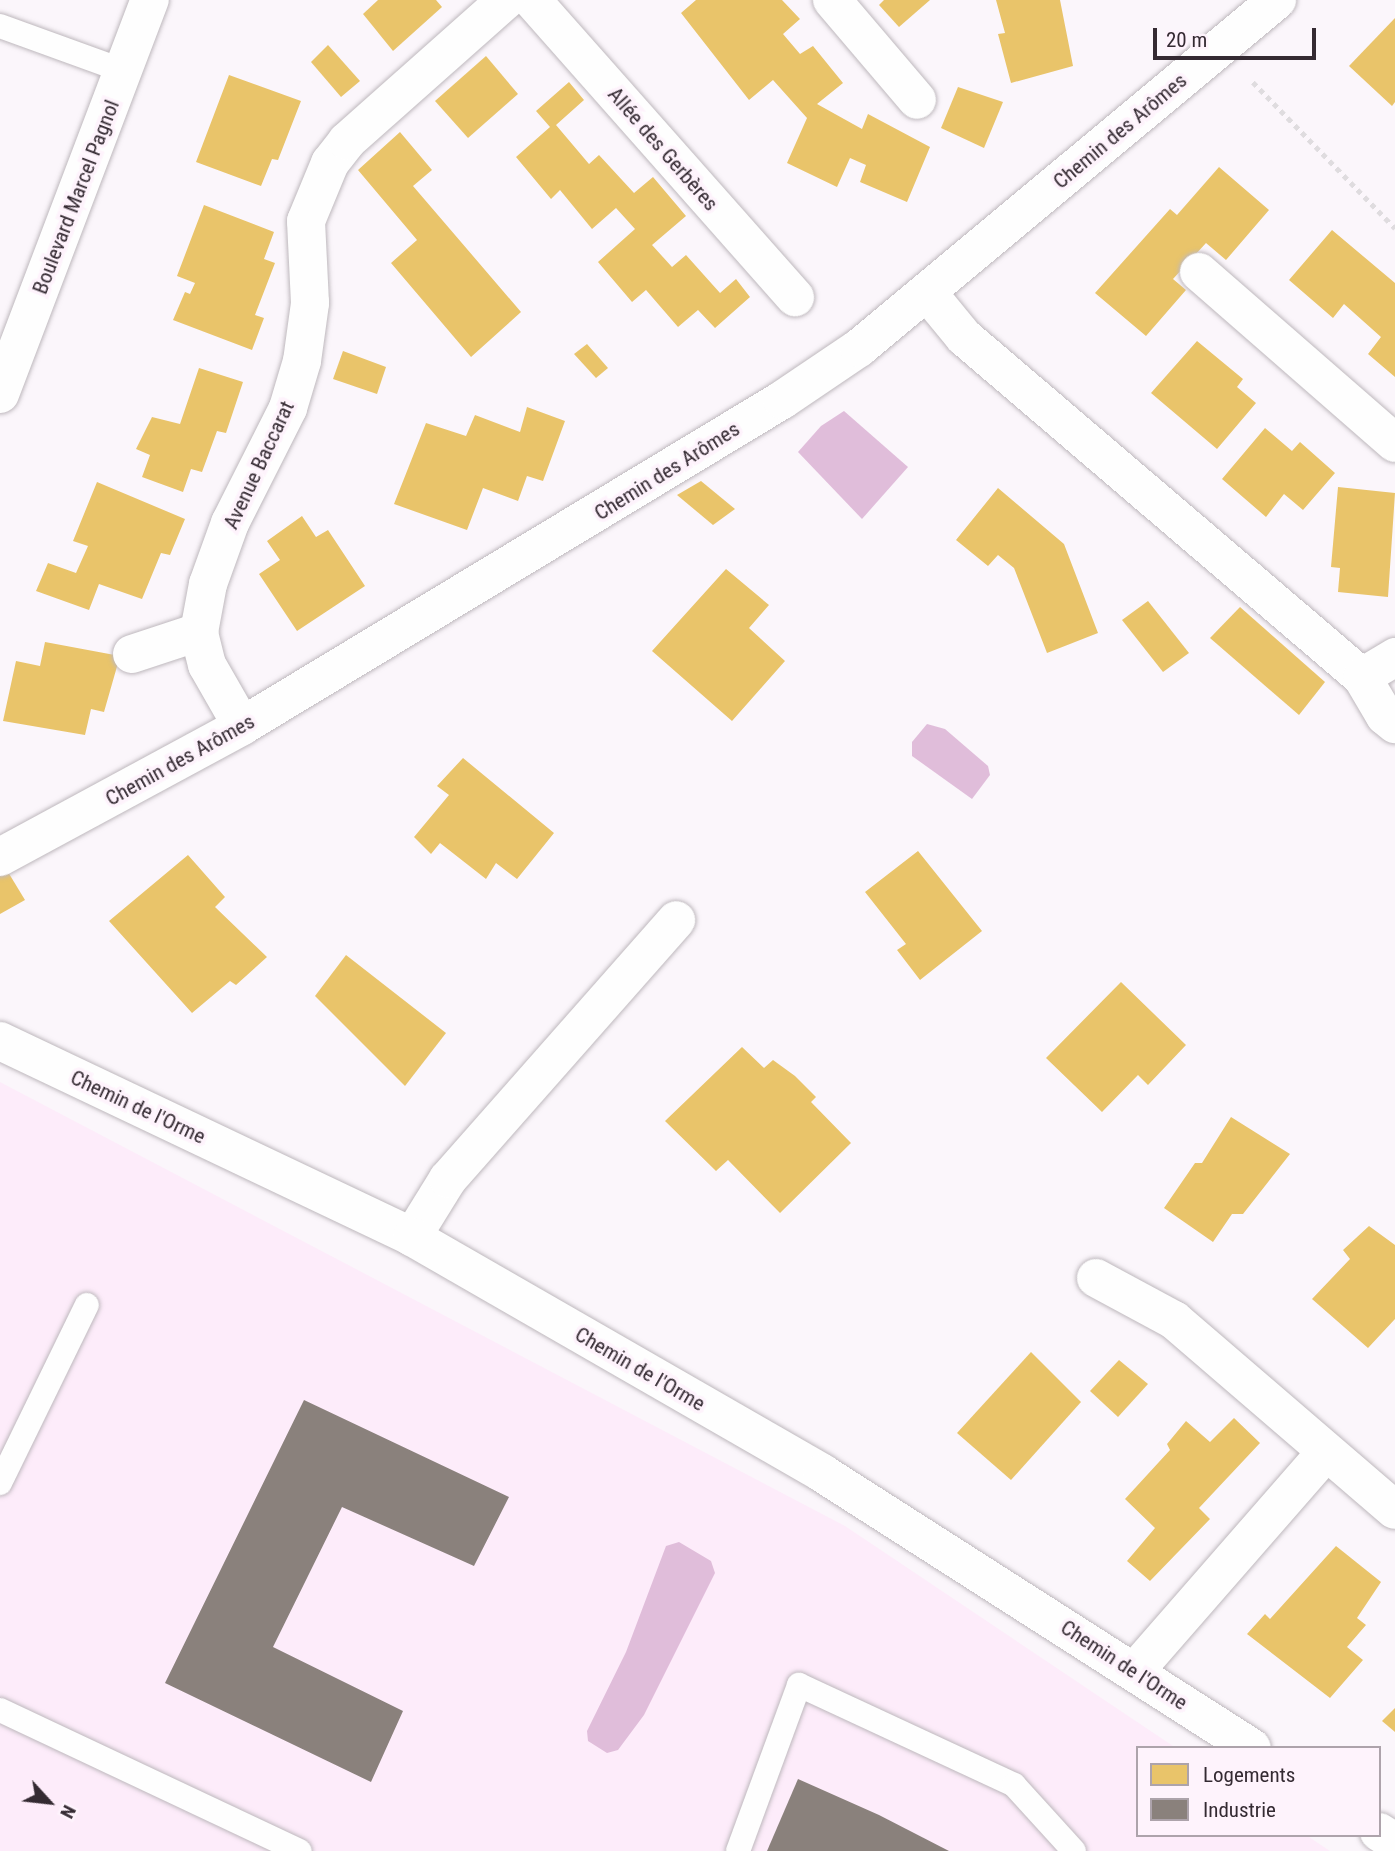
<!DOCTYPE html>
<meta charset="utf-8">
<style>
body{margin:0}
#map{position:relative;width:1395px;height:1851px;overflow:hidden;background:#fbf6fb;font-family:"Roboto Condensed",sans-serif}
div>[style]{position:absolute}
.built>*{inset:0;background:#fdecfa}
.water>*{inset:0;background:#e0bdda}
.homes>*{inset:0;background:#e9c46a}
.industry>*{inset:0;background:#8a817c}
.path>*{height:4.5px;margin-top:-2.25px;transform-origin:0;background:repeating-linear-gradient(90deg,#dfdcdf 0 5px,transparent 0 10px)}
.roads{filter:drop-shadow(0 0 2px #beb8bd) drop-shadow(0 0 2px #beb8bd)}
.lane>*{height:24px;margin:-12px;padding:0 12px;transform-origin:12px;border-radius:12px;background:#fefefe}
.street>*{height:38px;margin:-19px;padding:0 19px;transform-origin:19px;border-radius:19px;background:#fefefe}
.secondary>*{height:38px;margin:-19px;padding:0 19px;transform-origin:19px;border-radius:19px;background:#fefefe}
span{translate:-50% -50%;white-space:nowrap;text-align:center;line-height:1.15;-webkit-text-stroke:7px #fef3fc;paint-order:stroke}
.street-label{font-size:21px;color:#342a32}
.legend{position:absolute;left:1136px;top:1746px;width:245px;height:91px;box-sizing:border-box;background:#fef3fc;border:2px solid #ada3ab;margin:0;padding:9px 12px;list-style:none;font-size:21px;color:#342a32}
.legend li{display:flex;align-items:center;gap:14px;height:35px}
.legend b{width:35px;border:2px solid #ada3ab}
.north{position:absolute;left:14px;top:1767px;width:70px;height:70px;-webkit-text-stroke:5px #fef3fc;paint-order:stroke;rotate:117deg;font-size:19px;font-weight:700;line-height:28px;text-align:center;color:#342a32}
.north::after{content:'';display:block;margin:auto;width:24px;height:32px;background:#342a32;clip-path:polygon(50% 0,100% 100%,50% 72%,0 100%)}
.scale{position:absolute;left:1153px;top:28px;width:163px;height:32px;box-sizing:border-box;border:4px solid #342a32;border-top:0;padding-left:9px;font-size:21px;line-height:24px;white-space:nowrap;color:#342a32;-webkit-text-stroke:5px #fef3fc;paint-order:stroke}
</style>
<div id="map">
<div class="built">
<i style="clip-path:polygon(0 1082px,845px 1526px,1176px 1748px,1138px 1748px,1138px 1835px,1306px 1835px,1330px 1851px,0 1851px)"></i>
</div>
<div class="water">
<i style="clip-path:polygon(844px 411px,908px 467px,862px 519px,798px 452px,821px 426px)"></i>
<i style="clip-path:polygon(927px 724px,945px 729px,988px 766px,990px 775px,972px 799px,912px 756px,912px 742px)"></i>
<i style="clip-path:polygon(679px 1542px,711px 1561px,715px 1573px,644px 1715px,618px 1750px,607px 1753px,588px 1741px,587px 1731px,626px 1652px,666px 1546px)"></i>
</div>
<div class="homes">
<i style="clip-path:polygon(378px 0,436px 0,442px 7px,393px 51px,363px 14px)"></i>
<i style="clip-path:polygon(696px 0,782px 0,800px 19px,783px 34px,800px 54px,813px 46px,843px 83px,817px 104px,862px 129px,868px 114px,930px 147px,907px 202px,860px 182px,866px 165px,850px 158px,837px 187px,787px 163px,807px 118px,773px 80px,749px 100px,681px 13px)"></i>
<i style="clip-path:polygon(884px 0,930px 0,899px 27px,879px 5px)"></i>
<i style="clip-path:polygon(996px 0,1060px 0,1073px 66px,1011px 83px,998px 34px,1005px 33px)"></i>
<i style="clip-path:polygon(1395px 18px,1395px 102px,1392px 106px,1349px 66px)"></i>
<i style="clip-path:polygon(328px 45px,360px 81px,341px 97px,311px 62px)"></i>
<i style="clip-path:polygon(486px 56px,518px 94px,468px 138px,435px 101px)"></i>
<i style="clip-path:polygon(229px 75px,301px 101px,278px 160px,272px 159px,261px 186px,196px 162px)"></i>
<i style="clip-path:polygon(569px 82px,584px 100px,556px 125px,589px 164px,599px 155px,634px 193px,653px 177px,686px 216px,652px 245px,672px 267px,686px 255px,720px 293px,736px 279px,750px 297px,715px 328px,698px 310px,678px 327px,646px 290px,632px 302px,598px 262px,635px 229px,616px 208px,592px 229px,560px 190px,551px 199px,516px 157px,550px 127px,536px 111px)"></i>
<i style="clip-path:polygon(958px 87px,1003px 102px,984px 148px,941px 128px)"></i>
<i style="clip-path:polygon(400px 132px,432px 170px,413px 186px,521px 312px,471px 357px,391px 263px,417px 240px,358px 170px)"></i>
<i style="clip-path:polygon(1219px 167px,1269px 210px,1226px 260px,1206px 243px,1173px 279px,1186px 290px,1146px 336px,1095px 293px,1170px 209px,1177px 215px)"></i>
<i style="clip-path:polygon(204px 205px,274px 232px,264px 259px,275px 263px,255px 315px,264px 318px,252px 350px,173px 320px,185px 292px,190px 294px,195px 283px,177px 276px)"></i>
<i style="clip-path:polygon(1332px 230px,1395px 283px,1395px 377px,1368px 354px,1381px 337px,1344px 304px,1333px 318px,1289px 280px)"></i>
<i style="clip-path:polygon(1197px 341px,1243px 379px,1237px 387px,1256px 403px,1217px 449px,1151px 393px)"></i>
<i style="clip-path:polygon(587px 344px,608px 368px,596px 378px,574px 354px)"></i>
<i style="clip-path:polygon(343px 351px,386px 367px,377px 394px,333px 379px)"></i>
<i style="clip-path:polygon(199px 368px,243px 382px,226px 433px,217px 431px,202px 472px,191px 469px,183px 492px,142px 477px,150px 455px,136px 449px,152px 417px,180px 424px)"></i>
<i style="clip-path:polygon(527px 407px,565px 421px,543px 481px,527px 476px,518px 501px,483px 488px,467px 530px,394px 504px,426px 423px,466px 436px,475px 415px,520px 432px)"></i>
<i style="clip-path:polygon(1265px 428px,1292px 451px,1300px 442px,1335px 473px,1303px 510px,1284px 494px,1266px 517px,1222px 479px)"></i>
<i style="clip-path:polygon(701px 481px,735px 509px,713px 525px,677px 495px)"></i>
<i style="clip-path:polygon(97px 482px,185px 519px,170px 555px,161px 553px,142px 599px,99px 584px,89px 610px,36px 591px,48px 563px,76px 573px,88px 546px,73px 541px)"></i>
<i style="clip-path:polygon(1338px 487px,1395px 493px,1388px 597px,1338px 592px,1340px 568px,1331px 567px)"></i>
<i style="clip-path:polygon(998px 488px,1064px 544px,1098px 633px,1047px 653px,1014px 568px,998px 555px,988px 566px,956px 540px)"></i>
<i style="clip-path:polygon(302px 516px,316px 537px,328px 530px,365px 586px,297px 631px,259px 574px,280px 560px,267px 541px)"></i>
<i style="clip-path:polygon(726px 569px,769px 605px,749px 628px,785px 661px,732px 721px,652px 651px)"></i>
<i style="clip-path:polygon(1148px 601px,1189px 653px,1163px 672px,1122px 620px)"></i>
<i style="clip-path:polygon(1240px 607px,1325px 682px,1299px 715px,1210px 638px)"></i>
<i style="clip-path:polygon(45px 642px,120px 656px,104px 712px,91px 709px,85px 735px,3px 721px,16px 661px,40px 666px)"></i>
<i style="clip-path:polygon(463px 758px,554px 833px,517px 879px,496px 863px,486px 879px,440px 843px,431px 854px,414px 837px,449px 795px,437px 786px)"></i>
<i style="clip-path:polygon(918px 851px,982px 931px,920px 980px,897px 950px,906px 944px,865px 892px)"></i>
<i style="clip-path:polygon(188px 855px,225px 897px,215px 907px,267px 957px,236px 985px,230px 981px,192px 1013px,109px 921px)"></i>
<i style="clip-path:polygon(8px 872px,25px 900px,0 914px,0 876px)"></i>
<i style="clip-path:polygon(346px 955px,446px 1033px,405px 1086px,315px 996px)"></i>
<i style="clip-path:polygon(1121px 982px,1186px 1045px,1148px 1085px,1138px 1075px,1102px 1112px,1046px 1058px)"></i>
<i style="clip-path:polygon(742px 1047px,764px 1068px,773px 1060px,795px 1076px,816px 1097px,811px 1102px,851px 1143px,780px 1213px,728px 1160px,716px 1171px,665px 1121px)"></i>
<i style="clip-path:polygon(1231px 1117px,1290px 1154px,1243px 1214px,1232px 1214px,1213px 1242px,1164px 1208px,1195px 1163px,1202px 1163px)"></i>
<i style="clip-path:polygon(1369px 1226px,1395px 1245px,1395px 1319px,1368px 1348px,1312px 1299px,1350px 1259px,1343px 1250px)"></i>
<i style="clip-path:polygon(1031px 1352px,1081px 1402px,1011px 1480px,957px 1433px)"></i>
<i style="clip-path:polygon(1119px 1360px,1148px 1384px,1118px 1417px,1090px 1391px)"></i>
<i style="clip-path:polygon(1234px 1418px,1260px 1443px,1199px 1508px,1210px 1519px,1150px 1581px,1127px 1561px,1155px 1528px,1125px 1499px,1170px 1450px,1167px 1444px,1186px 1421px,1210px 1442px)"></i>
<i style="clip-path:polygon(1336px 1546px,1381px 1582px,1357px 1618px,1366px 1625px,1347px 1647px,1363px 1660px,1330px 1698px,1247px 1634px,1265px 1614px,1270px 1619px)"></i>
<i style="clip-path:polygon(1395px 1708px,1395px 1732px,1382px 1721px)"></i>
</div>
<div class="industry">
<i style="clip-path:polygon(304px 1400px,509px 1497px,474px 1566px,342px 1507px,273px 1647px,403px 1711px,371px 1782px,165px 1683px)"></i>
<i style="clip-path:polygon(798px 1779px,879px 1815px,949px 1851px,767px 1851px)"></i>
</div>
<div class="path">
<i style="left:1253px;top:82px;width:204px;rotate:45.8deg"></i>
</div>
<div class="roads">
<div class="lane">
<i style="left:0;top:26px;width:132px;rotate:19.9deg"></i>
<i style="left:0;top:1483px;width:198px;rotate:-64deg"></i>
<i style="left:0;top:1710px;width:331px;rotate:25.2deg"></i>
<i style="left:738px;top:1851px;width:177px;rotate:-69.8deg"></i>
<i style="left:799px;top:1685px;width:237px;rotate:24.9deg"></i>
<i style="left:1014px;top:1785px;width:89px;rotate:47.7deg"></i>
</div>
<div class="street">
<i style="left:532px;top:0;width:397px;rotate:48.5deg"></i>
<i style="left:832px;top:0;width:131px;rotate:49.6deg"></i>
<i style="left:1199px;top:272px;width:260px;rotate:41.1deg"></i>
<i style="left:927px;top:292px;width:58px;rotate:50.6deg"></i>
<i style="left:964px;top:337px;width:523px;rotate:40.51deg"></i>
<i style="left:1362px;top:677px;width:45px;rotate:59.5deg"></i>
<i style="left:1385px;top:716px;width:13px;rotate:39deg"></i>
<i style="left:132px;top:654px;width:71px;rotate:-18.2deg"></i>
<i style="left:1362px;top:677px;width:39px;rotate:-31deg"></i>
<i style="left:242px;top:726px;width:70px;rotate:-119.8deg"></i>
<i style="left:207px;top:665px;width:34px;rotate:-104deg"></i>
<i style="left:199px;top:632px;width:49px;rotate:-79.4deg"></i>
<i style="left:208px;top:584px;width:65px;rotate:-70.2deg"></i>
<i style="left:230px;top:523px;width:129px;rotate:-63.2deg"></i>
<i style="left:288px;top:408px;width:49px;rotate:-73.4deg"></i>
<i style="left:302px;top:361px;width:59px;rotate:-82.1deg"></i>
<i style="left:310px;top:303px;width:82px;rotate:-92.8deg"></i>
<i style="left:306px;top:221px;width:63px;rotate:-67.5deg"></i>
<i style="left:330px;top:163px;width:28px;rotate:-52deg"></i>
<i style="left:347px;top:141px;width:213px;rotate:-41.6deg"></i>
<i style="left:0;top:857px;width:275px;rotate:-28.4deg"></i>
<i style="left:242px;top:726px;width:631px;rotate:-31.12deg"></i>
<i style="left:782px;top:400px;width:93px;rotate:-34deg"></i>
<i style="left:859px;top:348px;width:544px;rotate:-39.78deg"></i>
<i style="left:412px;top:1237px;width:68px;rotate:-58.2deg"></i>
<i style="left:448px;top:1179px;width:345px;rotate:-48.6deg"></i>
<i style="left:1096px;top:1278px;width:89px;rotate:28.3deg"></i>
<i style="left:1174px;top:1320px;width:291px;rotate:40.7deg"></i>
<i style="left:1135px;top:1671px;width:289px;rotate:-48.9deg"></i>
</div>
<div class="secondary">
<i style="left:0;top:394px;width:422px;rotate:-69.2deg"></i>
<i style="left:0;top:1041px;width:456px;rotate:25.4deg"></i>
<i style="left:412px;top:1237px;width:473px;rotate:29.9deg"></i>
<i style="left:822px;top:1473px;width:510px;rotate:32.6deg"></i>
<i style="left:1379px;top:1832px;width:19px;rotate:32deg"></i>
</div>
</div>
<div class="street-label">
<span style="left:1120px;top:131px;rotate:-40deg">Chemin des Arômes</span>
<span style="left:663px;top:149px;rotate:49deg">Allée des Gerbères</span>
<span style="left:76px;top:197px;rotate:-69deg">Boulevard Marcel Pagnol</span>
<span style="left:259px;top:465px;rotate:-65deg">Avenue Baccarat</span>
<span style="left:667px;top:471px;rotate:-32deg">Chemin des Arômes</span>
<span style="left:180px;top:760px;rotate:-29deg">Chemin des Arômes</span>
<span style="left:138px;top:1107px;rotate:25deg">Chemin de l'Orme</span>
<span style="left:640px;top:1369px;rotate:30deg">Chemin de l'Orme</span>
<span style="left:1124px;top:1665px;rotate:33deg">Chemin de l'Orme</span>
</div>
<ul class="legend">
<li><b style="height:19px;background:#e9c46a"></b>Logements</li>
<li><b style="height:19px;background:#8a817c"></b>Industrie</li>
</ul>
<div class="north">N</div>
<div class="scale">20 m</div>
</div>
